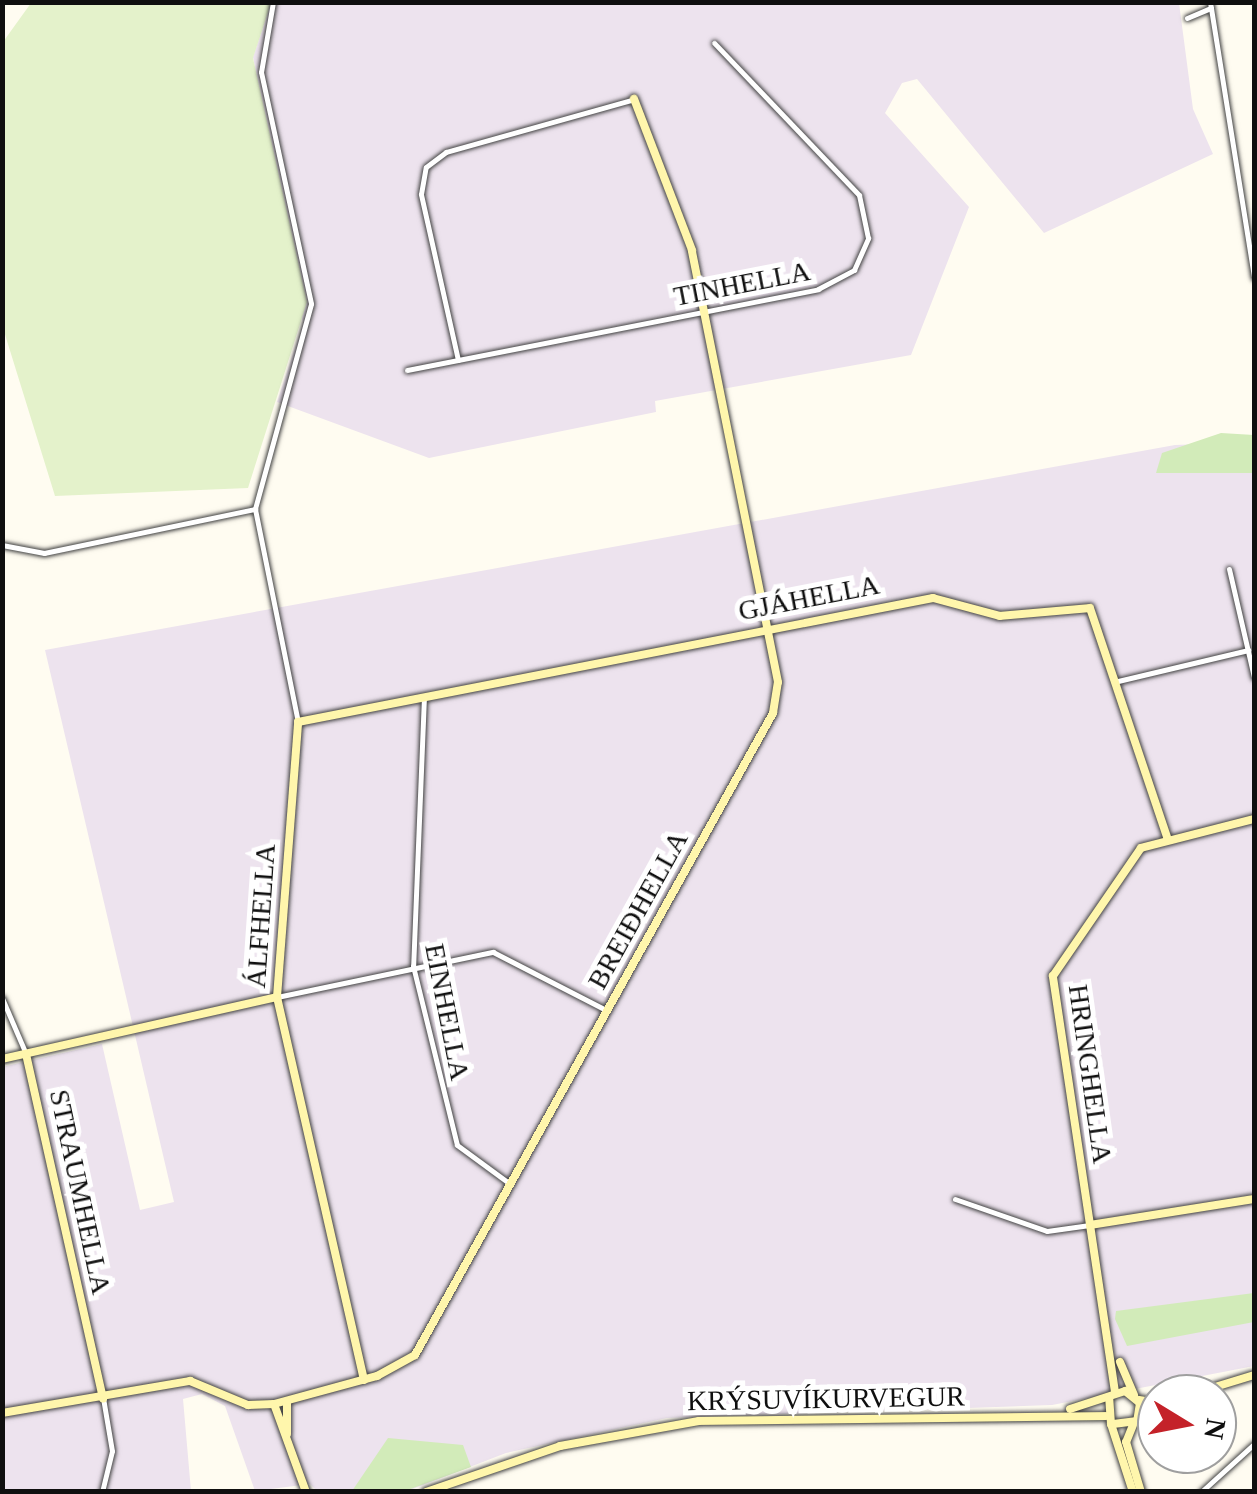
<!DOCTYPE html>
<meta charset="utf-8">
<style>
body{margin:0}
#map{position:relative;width:1257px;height:1494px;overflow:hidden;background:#fffcf1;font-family:Georgia,serif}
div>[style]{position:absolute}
.industrial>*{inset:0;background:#ede3ee}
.green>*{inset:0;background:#d2ebb9}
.pitch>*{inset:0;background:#e4f2cb}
.roads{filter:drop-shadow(0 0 2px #424242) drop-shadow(0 0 2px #424242)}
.street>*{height:5px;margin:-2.5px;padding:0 2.5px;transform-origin:2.5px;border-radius:2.5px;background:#fff}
.secondary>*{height:8px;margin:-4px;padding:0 4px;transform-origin:4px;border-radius:4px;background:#fff6ac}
span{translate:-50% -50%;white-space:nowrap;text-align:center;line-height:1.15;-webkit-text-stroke:10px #fff;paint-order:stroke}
.street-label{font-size:28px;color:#0f0f0f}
.frame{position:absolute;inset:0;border:5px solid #0f0f0f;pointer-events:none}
.north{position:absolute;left:1137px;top:1374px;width:100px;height:100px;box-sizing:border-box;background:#fff;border:2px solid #9f9f9f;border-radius:50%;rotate:100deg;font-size:28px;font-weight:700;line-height:40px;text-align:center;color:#0f0f0f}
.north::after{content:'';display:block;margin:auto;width:35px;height:45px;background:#c42229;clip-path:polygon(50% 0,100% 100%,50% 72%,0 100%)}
</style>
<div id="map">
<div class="industrial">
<i style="clip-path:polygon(271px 3px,1179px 3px,1193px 109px,1213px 154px,1044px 233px,917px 79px,902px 83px,885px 113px,969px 207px,911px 355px,655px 401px,656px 412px,429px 458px,277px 402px,303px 323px,253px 57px)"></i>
<i style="clip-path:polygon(1254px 442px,1254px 1366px,1052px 1405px,667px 1418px,506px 1453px,405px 1492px,317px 1491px,310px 1484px,255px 1491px,225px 1406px,202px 1394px,183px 1399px,191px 1491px,3px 1491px,2px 1067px,102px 1044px,140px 1210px,174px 1202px,45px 650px,1175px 445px)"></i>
</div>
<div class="green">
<i style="clip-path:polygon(1221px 433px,1254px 435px,1254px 473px,1156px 473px,1162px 453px)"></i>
<i style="clip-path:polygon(1254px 1293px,1254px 1322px,1127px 1346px,1115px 1319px,1116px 1311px)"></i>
<i style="clip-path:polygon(388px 1438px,463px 1445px,471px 1467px,405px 1491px,352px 1491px)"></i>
</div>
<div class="pitch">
<i style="clip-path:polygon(31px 3px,271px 3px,253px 58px,307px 302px,248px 488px,55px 496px,3px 328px,3px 42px)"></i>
</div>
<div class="roads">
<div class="street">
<i style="left:273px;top:2px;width:71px;rotate:99.7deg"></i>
<i style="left:261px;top:72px;width:237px;rotate:77.8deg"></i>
<i style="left:311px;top:304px;width:213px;rotate:105.3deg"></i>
<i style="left:255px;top:509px;width:217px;rotate:78.6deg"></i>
<i style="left:1210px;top:2px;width:279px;rotate:80.9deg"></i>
<i style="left:1187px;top:18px;width:26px;rotate:-23deg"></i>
<i style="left:458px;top:360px;width:170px;rotate:-102.6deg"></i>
<i style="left:421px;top:194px;width:27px;rotate:-80deg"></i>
<i style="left:426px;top:167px;width:25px;rotate:-37deg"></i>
<i style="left:446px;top:152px;width:195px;rotate:-15.7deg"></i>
<i style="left:407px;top:370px;width:419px;rotate:-11.1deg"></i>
<i style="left:818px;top:289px;width:41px;rotate:-27.8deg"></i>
<i style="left:854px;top:270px;width:35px;rotate:-66deg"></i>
<i style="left:868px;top:238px;width:44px;rotate:-101.8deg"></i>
<i style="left:859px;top:195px;width:210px;rotate:-133.6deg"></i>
<i style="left:2px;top:545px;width:43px;rotate:10.8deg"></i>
<i style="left:44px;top:553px;width:216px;rotate:-11.8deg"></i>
<i style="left:1229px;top:569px;width:111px;rotate:77deg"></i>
<i style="left:1118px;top:681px;width:134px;rotate:-13.4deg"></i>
<i style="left:424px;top:696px;width:270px;rotate:92.3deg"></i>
<i style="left:413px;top:966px;width:184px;rotate:76.2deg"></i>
<i style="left:457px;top:1145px;width:66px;rotate:36.3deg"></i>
<i style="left:277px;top:997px;width:221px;rotate:-11.8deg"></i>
<i style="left:493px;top:952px;width:127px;rotate:27.2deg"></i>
<i style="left:2px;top:998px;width:61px;rotate:66.8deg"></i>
<i style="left:955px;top:1199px;width:97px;rotate:19.2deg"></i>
<i style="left:1047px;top:1231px;width:43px;rotate:-7.9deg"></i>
<i style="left:102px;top:1492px;width:42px;rotate:-76.3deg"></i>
<i style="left:112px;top:1451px;width:54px;rotate:-99.6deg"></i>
<i style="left:1201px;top:1492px;width:72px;rotate:-42.2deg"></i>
</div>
<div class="secondary">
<i style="left:26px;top:1054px;width:353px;rotate:77.4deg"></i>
<i style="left:2px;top:1059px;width:282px;rotate:-12.7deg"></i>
<i style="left:1090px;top:1225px;width:166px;rotate:-9deg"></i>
<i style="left:1120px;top:1362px;width:36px;rotate:67deg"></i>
<i style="left:364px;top:1380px;width:393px;rotate:-102.8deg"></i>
<i style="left:277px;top:997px;width:276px;rotate:-85.6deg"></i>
<i style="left:298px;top:722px;width:647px;rotate:-11.05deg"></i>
<i style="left:933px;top:598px;width:69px;rotate:15deg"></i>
<i style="left:1000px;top:616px;width:90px;rotate:-5.1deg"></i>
<i style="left:1090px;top:608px;width:242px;rotate:71.4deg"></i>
<i style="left:1115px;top:1392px;width:421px;rotate:-98.5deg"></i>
<i style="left:1053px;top:976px;width:155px;rotate:-55.5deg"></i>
<i style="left:1141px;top:848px;width:117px;rotate:-14.4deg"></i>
<i style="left:1192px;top:1394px;width:65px;rotate:-17deg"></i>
<i style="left:1139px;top:1400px;width:18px;rotate:9deg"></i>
<i style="left:287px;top:1402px;width:32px;rotate:90deg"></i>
<i style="left:274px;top:1404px;width:94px;rotate:70deg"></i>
<i style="left:1070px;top:1409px;width:58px;rotate:-18.1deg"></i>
<i style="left:1125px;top:1391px;width:19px;rotate:39deg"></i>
<i style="left:1140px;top:1403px;width:18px;rotate:99deg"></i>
<i style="left:1137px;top:1421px;width:26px;rotate:173deg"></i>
<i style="left:1111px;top:1424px;width:27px;rotate:-94deg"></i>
<i style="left:2px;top:1413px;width:191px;rotate:-9.7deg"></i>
<i style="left:190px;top:1381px;width:63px;rotate:22.5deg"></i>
<i style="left:248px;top:1405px;width:26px;rotate:-2deg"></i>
<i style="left:274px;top:1404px;width:107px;rotate:-15.2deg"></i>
<i style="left:377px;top:1376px;width:43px;rotate:-28.9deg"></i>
<i style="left:415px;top:1355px;width:735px;rotate:-60.85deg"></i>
<i style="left:773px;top:713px;width:31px;rotate:-81deg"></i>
<i style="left:778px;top:682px;width:440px;rotate:-101.3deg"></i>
<i style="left:692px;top:250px;width:162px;rotate:-111deg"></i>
<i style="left:1139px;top:1418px;width:20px;rotate:-24deg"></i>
<i style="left:1111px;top:1424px;width:71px;rotate:72.1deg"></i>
<i style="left:1133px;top:1425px;width:18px;rotate:112deg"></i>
<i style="left:1126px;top:1442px;width:52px;rotate:73.3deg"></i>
<i style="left:426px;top:1492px;width:142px;rotate:-18.9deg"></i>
<i style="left:560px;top:1446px;width:141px;rotate:-10.2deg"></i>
<i style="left:699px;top:1421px;width:407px;rotate:-0.7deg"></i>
</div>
</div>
<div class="street-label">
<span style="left:742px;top:284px;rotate:-11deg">TINHELLA</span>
<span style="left:809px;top:598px;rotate:-11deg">GJÁHELLA</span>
<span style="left:638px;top:910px;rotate:-61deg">BREIÐHELLA</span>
<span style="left:261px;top:916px;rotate:-86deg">ÁLFHELLA</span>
<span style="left:447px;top:1012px;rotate:79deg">EINHELLA</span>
<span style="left:1090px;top:1074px;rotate:82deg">HRINGHELLA</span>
<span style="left:80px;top:1192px;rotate:78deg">STRAUMHELLA</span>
<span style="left:826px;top:1399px;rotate:-1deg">KRÝSUVÍKURVEGUR</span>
</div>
<div class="frame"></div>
<div class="north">N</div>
</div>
